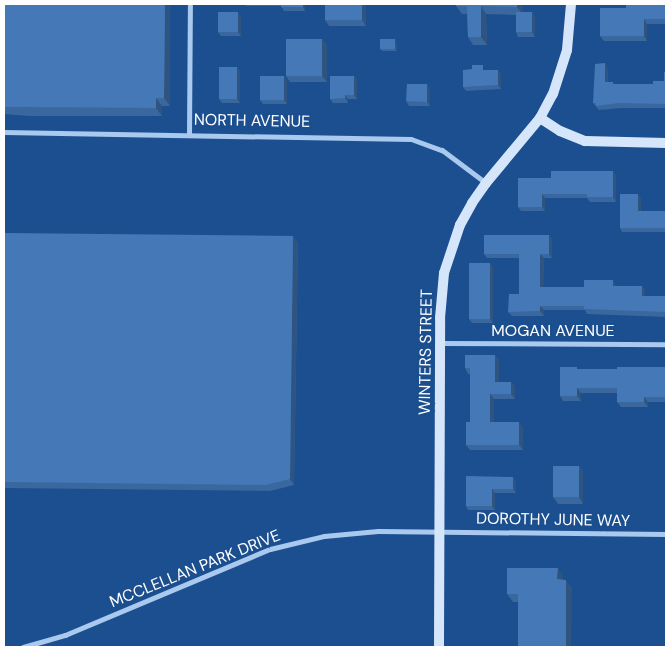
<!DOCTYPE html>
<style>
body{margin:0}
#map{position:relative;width:670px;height:651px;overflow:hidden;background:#1b4f8f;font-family:"DM Sans",sans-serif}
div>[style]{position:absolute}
.street>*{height:5px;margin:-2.5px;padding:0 2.5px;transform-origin:2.5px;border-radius:2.5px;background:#a9c9ee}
.secondary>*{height:10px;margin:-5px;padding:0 5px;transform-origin:5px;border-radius:5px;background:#d6e6fa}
.wall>*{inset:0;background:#3a679d}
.shaded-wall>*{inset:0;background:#305480}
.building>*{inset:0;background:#4478b7}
span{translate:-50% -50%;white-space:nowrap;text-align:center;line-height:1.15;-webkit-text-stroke:4px #1b4f8f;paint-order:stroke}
.street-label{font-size:16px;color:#fff}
.frame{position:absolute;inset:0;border:5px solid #fff;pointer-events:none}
</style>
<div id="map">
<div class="street">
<i style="left:4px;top:132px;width:407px;rotate:1deg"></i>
<i style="left:411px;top:139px;width:33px;rotate:20deg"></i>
<i style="left:442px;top:150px;width:55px;rotate:36.9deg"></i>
<i style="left:189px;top:135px;width:131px;rotate:-89.6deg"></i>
<i style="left:440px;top:343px;width:226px;rotate:0.3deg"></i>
<i style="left:23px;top:647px;width:44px;rotate:-15.9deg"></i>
<i style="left:65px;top:635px;width:222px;rotate:-22.8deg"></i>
<i style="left:270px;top:549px;width:56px;rotate:-13.5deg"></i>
<i style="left:324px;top:536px;width:54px;rotate:-5.3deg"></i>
<i style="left:378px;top:531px;width:288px;rotate:0.6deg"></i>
</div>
<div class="secondary">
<i style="left:540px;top:118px;width:24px;rotate:33deg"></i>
<i style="left:560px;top:131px;width:27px;rotate:22deg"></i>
<i style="left:585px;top:141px;width:81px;rotate:1.4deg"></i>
<i style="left:439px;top:647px;width:329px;rotate:-89.8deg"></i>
<i style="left:440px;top:318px;width:45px;rotate:-84.9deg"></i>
<i style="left:444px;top:273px;width:51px;rotate:-71.6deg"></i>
<i style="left:460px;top:225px;width:25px;rotate:-61deg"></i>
<i style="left:472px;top:203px;width:24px;rotate:-55deg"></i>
<i style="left:486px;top:183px;width:85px;rotate:-50.3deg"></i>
<i style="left:540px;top:118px;width:27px;rotate:-62deg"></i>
<i style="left:553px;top:94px;width:46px;rotate:-72.3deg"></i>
<i style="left:567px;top:50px;width:46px;rotate:-85deg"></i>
</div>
<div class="wall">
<i style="clip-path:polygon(4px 4px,170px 4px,170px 106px,162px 106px,162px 116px,30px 116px,4px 114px)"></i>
<i style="clip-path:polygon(245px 4px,305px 4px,305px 11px,284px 11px,281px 6px,246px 6px)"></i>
<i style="clip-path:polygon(366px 4px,366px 26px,329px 26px,325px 20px)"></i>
<i style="clip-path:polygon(456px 4px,523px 4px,523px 12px,532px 12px,535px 17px,535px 37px,518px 37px,516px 32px,516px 15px,486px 14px,487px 45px,473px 45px,468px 37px,467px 14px,462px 14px,456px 6px)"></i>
<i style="clip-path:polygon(666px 4px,666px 24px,647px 24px,647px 41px,604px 41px,600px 36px,626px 8px)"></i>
<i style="clip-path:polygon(241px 16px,241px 36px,221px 36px,218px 32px)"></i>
<i style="clip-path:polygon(322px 39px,327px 45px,327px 82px,290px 82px,286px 76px)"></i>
<i style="clip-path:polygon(395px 39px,396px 41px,397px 51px,382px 51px,380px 49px)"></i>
<i style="clip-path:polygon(605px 63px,607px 67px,608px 82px,615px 84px,653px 84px,664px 81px,666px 71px,666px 108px,622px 108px,599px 110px,593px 103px)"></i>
<i style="clip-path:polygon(237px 67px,240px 71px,240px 103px,222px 103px,219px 99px)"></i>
<i style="clip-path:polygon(486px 70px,501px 74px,501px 89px,466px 91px,463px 87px)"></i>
<i style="clip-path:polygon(284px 76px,287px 80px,287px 104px,263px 104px,260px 100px)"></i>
<i style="clip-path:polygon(354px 76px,357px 80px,357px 99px,348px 99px,348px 103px,333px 103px,330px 99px)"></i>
<i style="clip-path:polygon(427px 84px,430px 88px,430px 106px,409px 106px,406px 101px)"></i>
<i style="clip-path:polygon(616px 175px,616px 202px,590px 202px,587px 198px,545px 198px,545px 211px,521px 211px,518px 207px,551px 178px)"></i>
<i style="clip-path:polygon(641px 198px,641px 211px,666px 211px,666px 232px,622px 232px,620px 228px)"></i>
<i style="clip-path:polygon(4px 233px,298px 242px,294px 485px,270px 491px,4px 488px)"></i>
<i style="clip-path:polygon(549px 235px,552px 239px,552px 258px,544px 258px,543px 287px,584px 287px,616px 285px,616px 286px,642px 286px,645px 291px,645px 296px,666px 296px,666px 317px,587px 314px,585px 310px,544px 310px,544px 316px,512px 316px,508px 312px,519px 294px,519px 258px,487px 258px,484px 254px)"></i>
<i style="clip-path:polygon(493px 267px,493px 323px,472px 323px,469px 319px)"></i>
<i style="clip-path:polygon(495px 355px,499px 360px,499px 382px,511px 382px,515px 387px,515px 399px,494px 399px,494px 422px,523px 427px,523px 450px,470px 450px,466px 445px,470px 422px,470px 374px,468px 374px,465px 368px)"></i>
<i style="clip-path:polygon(666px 367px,666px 402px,648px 402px,648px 407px,621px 407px,617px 402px,617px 393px,581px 393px,581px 401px,563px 401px,560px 396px,579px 369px,617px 369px)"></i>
<i style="clip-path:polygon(579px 466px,583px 472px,583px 504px,558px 504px,553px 497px)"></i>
<i style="clip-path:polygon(513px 477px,516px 481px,516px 493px,495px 493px,495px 510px,468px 510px,466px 506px)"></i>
<i style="clip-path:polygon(563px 576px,563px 580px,572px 588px,518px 602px,513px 602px,507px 594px)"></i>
</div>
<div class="shaded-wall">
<i style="clip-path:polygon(165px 4px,170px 4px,170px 106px,164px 98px)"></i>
<i style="clip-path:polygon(303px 4px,305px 4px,305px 11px,303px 7px)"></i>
<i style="clip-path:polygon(362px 4px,366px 4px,366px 26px,362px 20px)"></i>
<i style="clip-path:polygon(517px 4px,523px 4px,523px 15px,517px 7px)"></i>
<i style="clip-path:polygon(481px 6px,486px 14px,487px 45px,481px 37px)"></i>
<i style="clip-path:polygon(238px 12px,241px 16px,241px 36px,238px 32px)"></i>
<i style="clip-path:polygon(532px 12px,535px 17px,535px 37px,532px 32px)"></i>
<i style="clip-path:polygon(644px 19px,647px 24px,647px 41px,644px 36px)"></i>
<i style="clip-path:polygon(322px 39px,327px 45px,327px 82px,322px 76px)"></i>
<i style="clip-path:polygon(395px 39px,396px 41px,397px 51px,395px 49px)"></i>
<i style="clip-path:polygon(605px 63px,607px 67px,608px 86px,605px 82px)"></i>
<i style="clip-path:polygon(237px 67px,240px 71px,240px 103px,237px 99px)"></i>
<i style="clip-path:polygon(498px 70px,501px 74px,501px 89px,498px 85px)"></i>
<i style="clip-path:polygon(284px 76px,287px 80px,287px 104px,284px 100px)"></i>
<i style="clip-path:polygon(354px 76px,357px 80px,357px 99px,354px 95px)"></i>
<i style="clip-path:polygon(427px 84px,430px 88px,430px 106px,427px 102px)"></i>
<i style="clip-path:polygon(345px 95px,348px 99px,348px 103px,345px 98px)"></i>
<i style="clip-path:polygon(156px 98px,162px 106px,162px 116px,156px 108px)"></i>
<i style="clip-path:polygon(613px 171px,616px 175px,616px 202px,613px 197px)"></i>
<i style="clip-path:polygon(542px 194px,545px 198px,545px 211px,542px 207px)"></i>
<i style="clip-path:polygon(638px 194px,641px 198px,641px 216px,638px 211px)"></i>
<i style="clip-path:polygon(549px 235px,552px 239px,552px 258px,549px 254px)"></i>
<i style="clip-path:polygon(293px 236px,298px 242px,294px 485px,290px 479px)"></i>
<i style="clip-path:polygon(540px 254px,544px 258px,543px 292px,540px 287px)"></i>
<i style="clip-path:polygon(490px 263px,493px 267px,493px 323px,490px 319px)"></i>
<i style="clip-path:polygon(613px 280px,616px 285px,616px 291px,613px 286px)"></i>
<i style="clip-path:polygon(642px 286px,645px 291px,645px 301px,642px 296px)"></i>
<i style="clip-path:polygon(540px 306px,544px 310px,544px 316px,540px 311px)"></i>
<i style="clip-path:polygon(495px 355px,499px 360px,499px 387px,495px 382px)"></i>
<i style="clip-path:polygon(511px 382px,515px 387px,515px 399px,511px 394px)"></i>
<i style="clip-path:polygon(577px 388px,581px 393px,581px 401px,577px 396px)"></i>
<i style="clip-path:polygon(490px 394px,494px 399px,494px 427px,490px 422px)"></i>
<i style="clip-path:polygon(644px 397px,648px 402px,648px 407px,644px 402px)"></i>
<i style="clip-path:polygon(519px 422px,523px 427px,523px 450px,519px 445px)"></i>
<i style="clip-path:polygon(579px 466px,583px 472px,583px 504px,579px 497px)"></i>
<i style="clip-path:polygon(513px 477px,516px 481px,516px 493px,513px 489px)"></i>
<i style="clip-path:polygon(492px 489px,495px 493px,495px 510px,492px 506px)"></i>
<i style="clip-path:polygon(558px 568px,563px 576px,563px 587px,557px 579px)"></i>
<i style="clip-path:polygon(566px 580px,572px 588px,571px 647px,566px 647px)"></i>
</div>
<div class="building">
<i style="clip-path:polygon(4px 4px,165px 4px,164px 98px,156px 98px,156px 108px,25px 107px,4px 107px)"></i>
<i style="clip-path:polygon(281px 4px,303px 4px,303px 7px,281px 7px)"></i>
<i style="clip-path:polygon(325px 4px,362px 4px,362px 20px,325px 20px)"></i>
<i style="clip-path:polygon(456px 4px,517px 4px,517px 7px,481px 6px,481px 37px,468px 37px,467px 6px,456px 6px)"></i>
<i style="clip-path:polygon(626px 4px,666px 4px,666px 19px,644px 19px,644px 36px,600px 36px,600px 8px,626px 8px)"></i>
<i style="clip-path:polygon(218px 12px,238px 12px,238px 32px,218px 32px)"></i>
<i style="clip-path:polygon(516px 12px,532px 12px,532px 32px,516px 32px)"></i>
<i style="clip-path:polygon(286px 39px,322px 39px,322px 76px,286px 76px)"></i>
<i style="clip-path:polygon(380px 39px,395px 39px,395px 49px,380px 49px)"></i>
<i style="clip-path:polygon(605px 63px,605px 82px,613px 82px,613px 84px,653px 84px,653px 81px,664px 81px,664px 72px,666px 71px,666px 104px,619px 103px,596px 106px,596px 103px,593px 103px,595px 64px)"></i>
<i style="clip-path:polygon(472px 65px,483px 65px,483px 70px,498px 70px,498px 85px,463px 87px,463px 70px,472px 69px)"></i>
<i style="clip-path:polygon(219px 67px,237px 67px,237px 99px,219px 99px)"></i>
<i style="clip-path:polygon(260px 76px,284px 76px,284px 100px,260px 100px)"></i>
<i style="clip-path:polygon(330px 76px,354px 76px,354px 95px,345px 95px,345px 98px,330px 99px)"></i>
<i style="clip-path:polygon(407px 84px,427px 84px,427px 102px,406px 101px)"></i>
<i style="clip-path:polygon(551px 171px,613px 171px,613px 197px,587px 197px,587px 194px,542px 194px,542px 207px,518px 207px,518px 178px,551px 178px)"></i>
<i style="clip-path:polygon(620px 194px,638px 194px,638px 211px,666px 211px,666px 228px,620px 228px)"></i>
<i style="clip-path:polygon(4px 233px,293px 236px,290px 479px,266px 485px,4px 482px)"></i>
<i style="clip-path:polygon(484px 235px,549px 235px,549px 254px,540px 254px,540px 287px,584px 287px,584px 280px,613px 280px,613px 286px,642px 286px,642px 296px,666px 296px,666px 312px,584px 309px,584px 306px,540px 306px,540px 311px,508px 312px,509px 294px,519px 294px,519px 254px,484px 254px)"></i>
<i style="clip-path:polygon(469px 263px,490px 263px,490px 319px,469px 319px)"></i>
<i style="clip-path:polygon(465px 355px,495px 355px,495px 382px,511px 382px,511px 394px,490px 394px,490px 422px,519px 422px,519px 445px,466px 445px,466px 422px,470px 422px,470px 368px,465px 368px)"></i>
<i style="clip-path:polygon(560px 367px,577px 367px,577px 369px,617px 369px,617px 367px,666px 367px,666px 397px,644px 397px,644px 402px,617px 402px,617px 388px,577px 388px,577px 396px,560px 396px)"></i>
<i style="clip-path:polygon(553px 466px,579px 466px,579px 497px,553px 497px)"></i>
<i style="clip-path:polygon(466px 476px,513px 477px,513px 489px,492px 489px,492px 506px,466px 506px)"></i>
<i style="clip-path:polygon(507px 568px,558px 568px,557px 579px,566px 580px,566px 647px,518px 647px,518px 594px,507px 594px)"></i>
</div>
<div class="street-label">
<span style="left:252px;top:121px;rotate:1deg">NORTH AVENUE</span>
<span style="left:553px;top:331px">MOGAN AVENUE</span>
<span style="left:426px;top:352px;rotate:-89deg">WINTERS STREET</span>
<span style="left:553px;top:520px;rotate:1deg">DOROTHY JUNE WAY</span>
<span style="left:195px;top:569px;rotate:-22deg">MCCLELLAN PARK DRIVE</span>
</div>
<div class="frame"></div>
</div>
